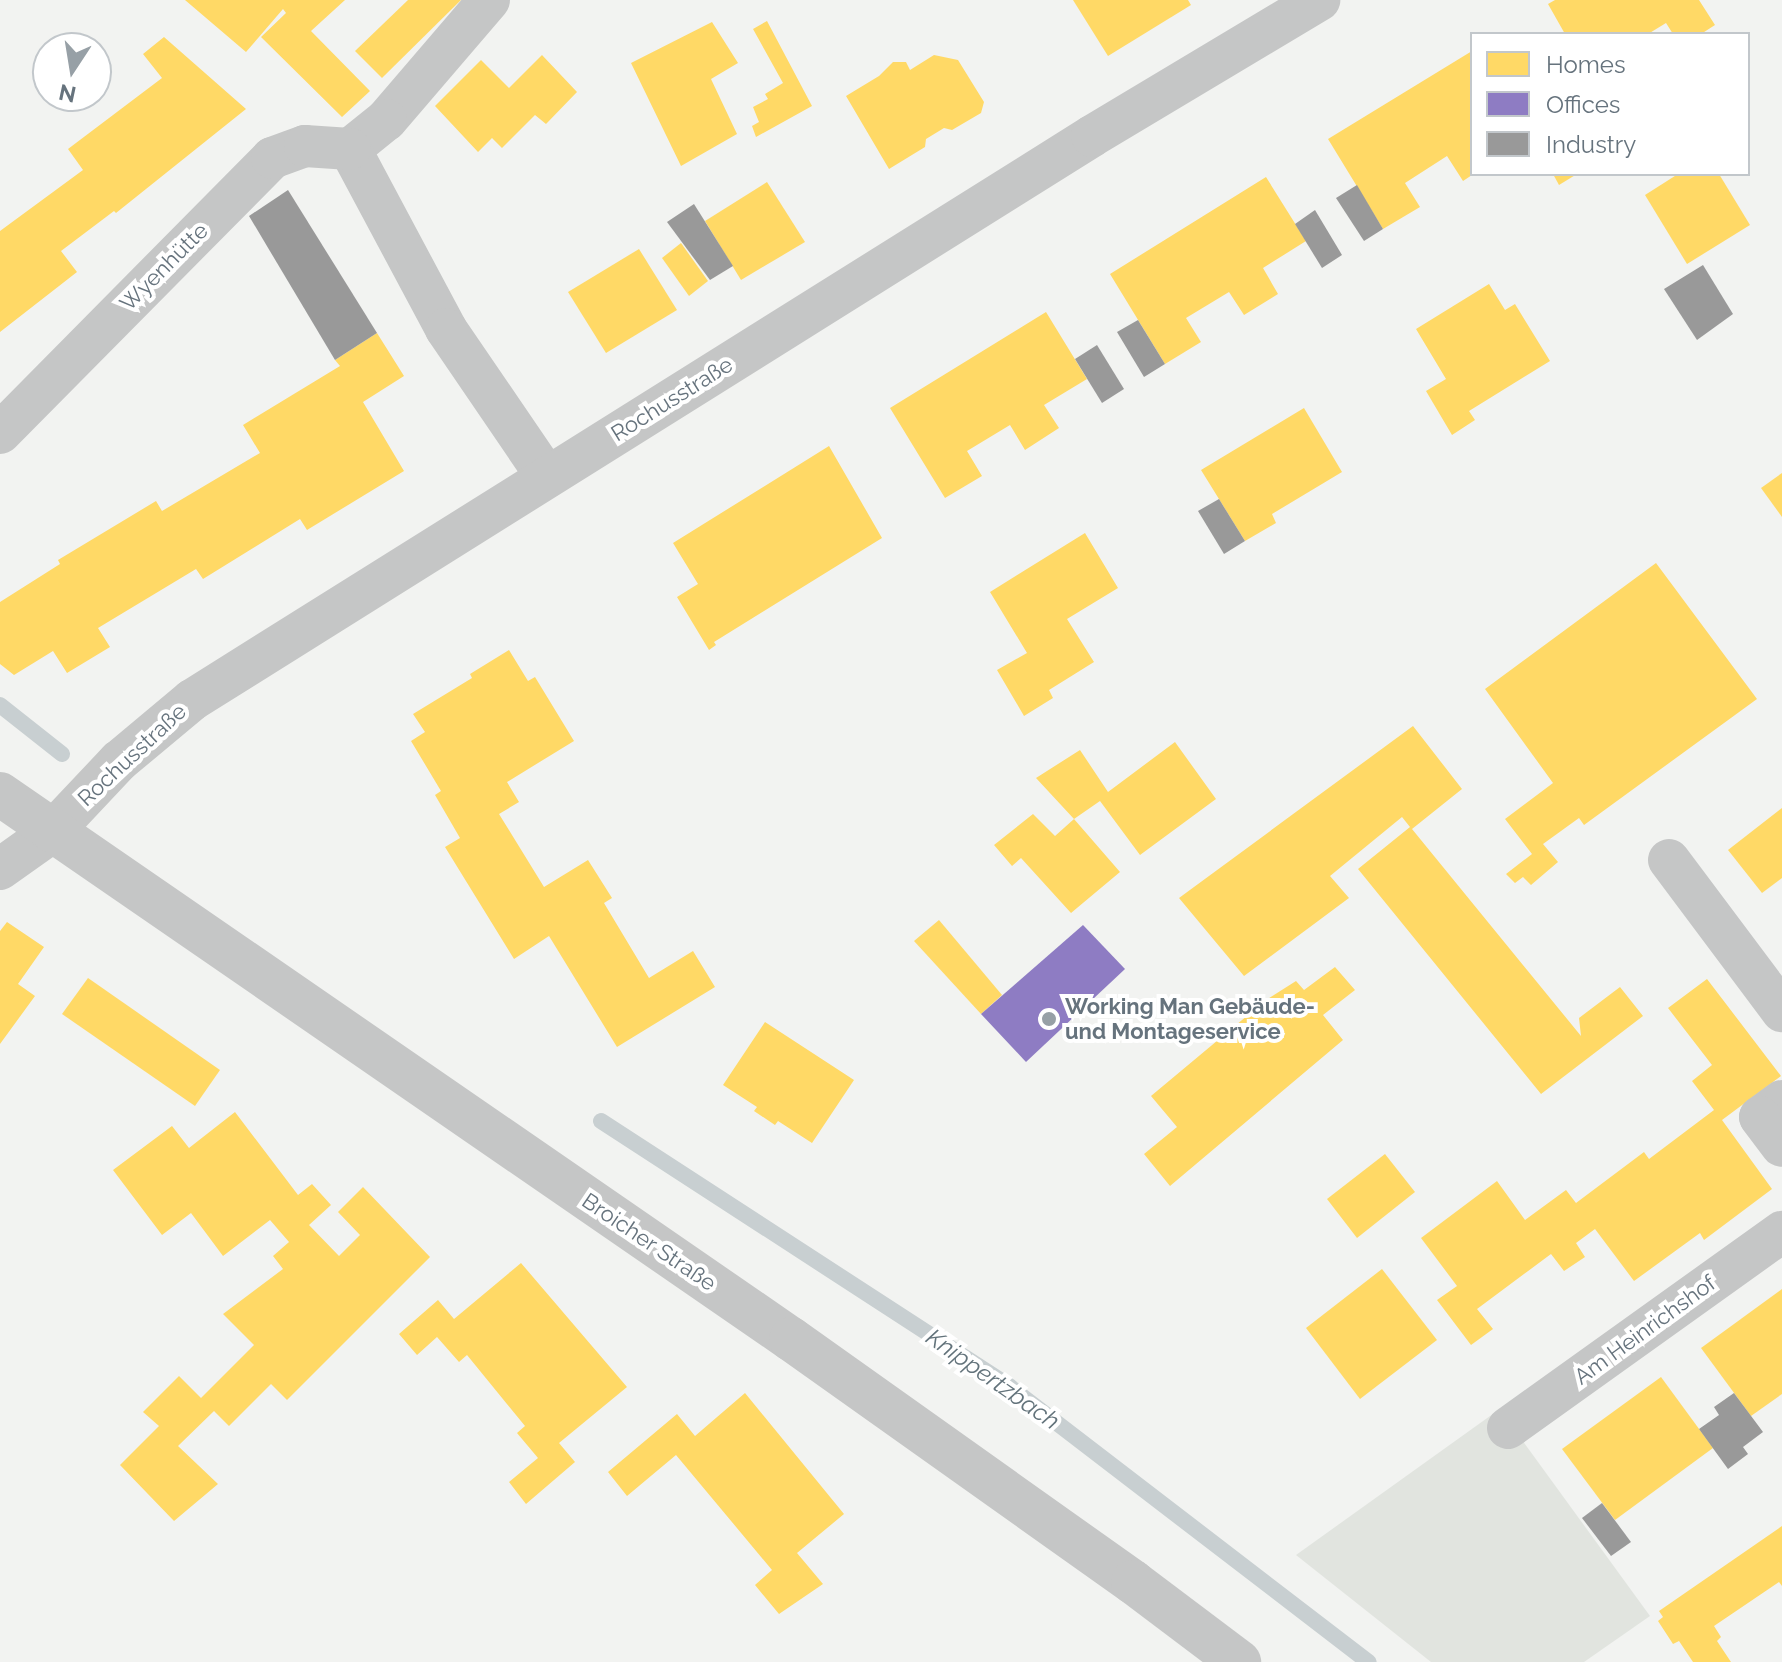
<!DOCTYPE html>
<meta charset="utf-8">
<style>
body{margin:0}
#map{position:relative;width:1782px;height:1662px;overflow:hidden;background:#f2f3f1;font-family:Raleway,sans-serif}
div>[style]{position:absolute}
.green>*{inset:0;background:#e1e4df}
.homes>*{inset:0;background:#ffd966}
.offices>*{inset:0;background:#8e7cc3}
.industry>*{inset:0;background:#999}
.stream>*{height:16px;margin:-8px;padding:0 8px;transform-origin:8px;border-radius:8px;background:#c8cfd1}
.minor>*{height:42px;margin:-21px;padding:0 21px;transform-origin:21px;border-radius:21px;background:#c5c6c6}
.tertiary>*{height:44px;margin:-22px;padding:0 22px;transform-origin:22px;border-radius:22px;background:#c5c6c6}
.dots>*{width:22px;height:22px;translate:-50% -50%;box-sizing:border-box;border:4px solid #fff;border-radius:50%}
span{translate:-50% -50%;white-space:nowrap;text-align:center;line-height:1.15;-webkit-text-stroke:8px #fff;paint-order:stroke}
.street-label{font-size:22px;color:#66737d}
.poi-label{font-size:22px;color:#66737d;font-weight:700}
.left{translate:0 -50%;text-align:left}
.water-label{font-size:24px;color:#63737b;font-style:italic}
.legend{position:absolute;left:1470px;top:32px;width:280px;height:144px;box-sizing:border-box;background:#fff;border:2px solid #c2c7cb;margin:0;padding:10px 14px;list-style:none;font-size:24px;color:#66737d}
.legend li{display:flex;align-items:center;gap:16px;height:40px}
.legend b{width:40px;border:2px solid #c2c7cb}
.north{position:absolute;left:32px;top:32px;width:80px;height:80px;box-sizing:border-box;background:#fff;border:2px solid #c2c7cb;border-radius:50%;rotate:192deg;font-size:22px;font-weight:700;line-height:32px;text-align:center;color:#66737d}
.north::after{content:'';display:block;margin:auto;width:28px;height:36px;background:#97a0a6;clip-path:polygon(50% 0,100% 100%,50% 72%,0 100%)}
</style>
<div id="map">
<div class="green">
<i style="clip-path:polygon(1497px 1411px,1522px 1440px,1650px 1616px,1584px 1662px,1431px 1662px,1296px 1555px)"></i>
</div>
<div class="homes">
<i style="clip-path:polygon(185px 0,345px 0,311px 31px,370px 91px,342px 117px,261px 37px,286px 13px,283px 9px,246px 52px)"></i>
<i style="clip-path:polygon(408px 0,461px 0,382px 78px,355px 51px)"></i>
<i style="clip-path:polygon(1073px 0,1188px 0,1191px 5px,1108px 56px)"></i>
<i style="clip-path:polygon(1555px 0,1699px 0,1715px 25px,1701px 34px,1673px 34px,1666px 23px,1648px 34px,1565px 34px,1548px 4px)"></i>
<i style="clip-path:polygon(767px 21px,812px 106px,756px 137px,752px 126px,759px 122px,753px 107px,768px 99px,765px 94px,783px 83px,753px 29px)"></i>
<i style="clip-path:polygon(712px 22px,738px 63px,711px 79px,737px 134px,681px 166px,631px 63px)"></i>
<i style="clip-path:polygon(164px 37px,246px 109px,116px 213px,114px 211px,61px 251px,77px 272px,0 332px,0 231px,83px 170px,68px 149px,162px 78px,143px 54px)"></i>
<i style="clip-path:polygon(1472px 51px,1472px 175px,1463px 181px,1447px 156px,1405px 183px,1420px 207px,1383px 229px,1328px 139px)"></i>
<i style="clip-path:polygon(542px 55px,577px 92px,546px 124px,535px 115px,502px 148px,492px 138px,478px 152px,435px 106px,481px 60px,509px 88px)"></i>
<i style="clip-path:polygon(934px 55px,958px 60px,984px 102px,981px 113px,952px 130px,944px 128px,926px 139px,925px 147px,889px 169px,846px 96px,879px 76px,893px 62px,906px 62px,910px 70px)"></i>
<i style="clip-path:polygon(1553px 174px,1577px 174px,1559px 185px)"></i>
<i style="clip-path:polygon(1678px 174px,1719px 174px,1750px 225px,1687px 264px,1645px 195px)"></i>
<i style="clip-path:polygon(1266px 177px,1306px 241px,1263px 268px,1278px 294px,1244px 315px,1229px 292px,1186px 318px,1201px 342px,1165px 364px,1110px 274px)"></i>
<i style="clip-path:polygon(767px 182px,805px 242px,741px 280px,705px 221px)"></i>
<i style="clip-path:polygon(681px 243px,708px 281px,689px 296px,662px 258px)"></i>
<i style="clip-path:polygon(639px 249px,677px 310px,606px 353px,568px 292px)"></i>
<i style="clip-path:polygon(1489px 284px,1505px 310px,1515px 304px,1550px 361px,1469px 411px,1475px 420px,1452px 435px,1426px 391px,1446px 379px,1416px 329px)"></i>
<i style="clip-path:polygon(1046px 312px,1087px 379px,1044px 405px,1059px 428px,1025px 450px,1010px 425px,967px 451px,982px 476px,945px 498px,890px 408px)"></i>
<i style="clip-path:polygon(377px 333px,404px 376px,363px 402px,404px 471px,307px 530px,300px 519px,203px 579px,196px 569px,98px 628px,110px 647px,67px 673px,53px 651px,14px 675px,0 664px,0 602px,60px 564px,58px 560px,156px 501px,162px 511px,260px 453px,243px 425px,340px 366px,335px 360px)"></i>
<i style="clip-path:polygon(1304px 408px,1342px 472px,1272px 514px,1276px 523px,1245px 541px,1201px 470px)"></i>
<i style="clip-path:polygon(829px 446px,882px 538px,714px 642px,716px 645px,709px 650px,677px 597px,698px 584px,673px 543px)"></i>
<i style="clip-path:polygon(1782px 473px,1782px 517px,1761px 488px)"></i>
<i style="clip-path:polygon(1085px 533px,1118px 588px,1067px 619px,1094px 662px,1049px 690px,1053px 698px,1024px 716px,997px 670px,1027px 653px,990px 592px)"></i>
<i style="clip-path:polygon(1656px 563px,1757px 699px,1584px 825px,1579px 818px,1543px 844px,1558px 862px,1531px 885px,1523px 877px,1515px 883px,1506px 874px,1532px 854px,1505px 819px,1553px 783px,1485px 689px)"></i>
<i style="clip-path:polygon(509px 650px,528px 681px,535px 677px,574px 741px,507px 782px,519px 802px,499px 814px,512px 835px,544px 887px,588px 860px,612px 898px,604px 903px,649px 978px,693px 951px,715px 987px,617px 1047px,549px 936px,514px 959px,445px 847px,460px 838px,435px 795px,441px 791px,411px 741px,425px 732px,413px 714px,472px 678px,470px 674px)"></i>
<i style="clip-path:polygon(1413px 726px,1462px 789px,1412px 829px,1581px 1036px,1579px 1018px,1620px 987px,1643px 1016px,1541px 1094px,1358px 869px,1410px 827px,1402px 817px,1330px 876px,1349px 898px,1244px 976px,1179px 898px)"></i>
<i style="clip-path:polygon(1175px 742px,1216px 799px,1140px 855px,1100px 801px,1074px 819px,1036px 778px,1080px 750px,1108px 792px)"></i>
<i style="clip-path:polygon(1782px 808px,1782px 878px,1762px 893px,1728px 850px)"></i>
<i style="clip-path:polygon(1033px 814px,1055px 836px,1074px 819px,1120px 872px,1071px 913px,1021px 858px,1012px 866px,994px 845px)"></i>
<i style="clip-path:polygon(939px 920px,1002px 995px,981px 1014px,914px 941px)"></i>
<i style="clip-path:polygon(7px 922px,44px 947px,18px 984px,35px 996px,0 1044px,0 931px)"></i>
<i style="clip-path:polygon(1335px 967px,1355px 990px,1323px 1015px,1343px 1040px,1170px 1186px,1144px 1154px,1177px 1127px,1151px 1096px,1266px 1000px,1296px 981px,1304px 990px)"></i>
<i style="clip-path:polygon(88px 978px,220px 1070px,195px 1106px,62px 1014px)"></i>
<i style="clip-path:polygon(1707px 979px,1781px 1076px,1722px 1120px,1772px 1189px,1704px 1240px,1700px 1233px,1634px 1281px,1595px 1229px,1576px 1243px,1585px 1257px,1564px 1271px,1551px 1254px,1477px 1309px,1493px 1329px,1471px 1345px,1437px 1300px,1457px 1286px,1421px 1238px,1497px 1181px,1525px 1220px,1566px 1190px,1576px 1203px,1644px 1152px,1649px 1159px,1714px 1110px,1692px 1081px,1712px 1065px,1668px 1008px)"></i>
<i style="clip-path:polygon(765px 1022px,854px 1080px,812px 1143px,778px 1121px,775px 1125px,754px 1111px,757px 1107px,723px 1085px)"></i>
<i style="clip-path:polygon(235px 1112px,298px 1195px,312px 1184px,331px 1205px,309px 1225px,339px 1256px,360px 1235px,338px 1212px,363px 1187px,430px 1257px,287px 1400px,271px 1384px,229px 1426px,214px 1411px,178px 1446px,218px 1484px,174px 1521px,120px 1465px,159px 1426px,143px 1412px,179px 1376px,201px 1398px,254px 1345px,223px 1314px,283px 1269px,273px 1256px,289px 1242px,270px 1220px,223px 1256px,191px 1213px,162px 1235px,113px 1170px,172px 1126px,189px 1148px)"></i>
<i style="clip-path:polygon(1385px 1154px,1415px 1192px,1357px 1238px,1327px 1199px)"></i>
<i style="clip-path:polygon(521px 1263px,627px 1387px,559px 1443px,575px 1462px,526px 1504px,509px 1482px,538px 1458px,517px 1433px,525px 1426px,467px 1355px,459px 1362px,437px 1337px,417px 1355px,399px 1334px,438px 1300px,454px 1319px)"></i>
<i style="clip-path:polygon(1382px 1269px,1437px 1340px,1360px 1399px,1306px 1328px)"></i>
<i style="clip-path:polygon(1782px 1289px,1782px 1394px,1751px 1416px,1701px 1348px)"></i>
<i style="clip-path:polygon(1661px 1377px,1713px 1448px,1615px 1520px,1562px 1449px)"></i>
<i style="clip-path:polygon(745px 1393px,844px 1514px,797px 1553px,823px 1584px,779px 1614px,755px 1585px,772px 1570px,676px 1455px,627px 1496px,608px 1472px,677px 1414px,695px 1436px)"></i>
<i style="clip-path:polygon(1782px 1526px,1782px 1586px,1779px 1582px,1714px 1626px,1721px 1637px,1717px 1641px,1731px 1662px,1693px 1662px,1679px 1641px,1673px 1644px,1658px 1621px,1663px 1617px,1659px 1611px)"></i>
</div>
<div class="offices">
<i style="clip-path:polygon(1083px 925px,1125px 969px,1026px 1062px,981px 1014px)"></i>
</div>
<div class="industry">
<i style="clip-path:polygon(1357px 185px,1383px 229px,1364px 241px,1336px 198px)"></i>
<i style="clip-path:polygon(288px 190px,377px 333px,335px 360px,249px 216px)"></i>
<i style="clip-path:polygon(694px 204px,733px 266px,710px 280px,667px 222px)"></i>
<i style="clip-path:polygon(1315px 210px,1342px 255px,1322px 268px,1295px 224px)"></i>
<i style="clip-path:polygon(1703px 265px,1733px 314px,1697px 340px,1664px 289px)"></i>
<i style="clip-path:polygon(1138px 320px,1165px 364px,1144px 377px,1117px 332px)"></i>
<i style="clip-path:polygon(1097px 345px,1124px 389px,1102px 403px,1075px 359px)"></i>
<i style="clip-path:polygon(1219px 499px,1245px 541px,1224px 554px,1198px 511px)"></i>
<i style="clip-path:polygon(1734px 1393px,1763px 1432px,1743px 1447px,1748px 1454px,1728px 1469px,1699px 1429px,1719px 1415px,1714px 1407px)"></i>
<i style="clip-path:polygon(1602px 1503px,1631px 1542px,1611px 1556px,1582px 1518px)"></i>
</div>
<div class="stream">
<i style="left:0;top:705px;width:79px;rotate:38.3deg"></i>
<i style="left:601px;top:1121px;width:488px;rotate:33deg"></i>
<i style="left:1010px;top:1387px;width:452px;rotate:37.5deg"></i>
</div>
<div class="minor">
<i style="left:489px;top:0;width:158px;rotate:130.6deg"></i>
<i style="left:386px;top:120px;width:46px;rotate:141.1deg"></i>
<i style="left:350px;top:149px;width:204px;rotate:61.9deg"></i>
<i style="left:446px;top:329px;width:179px;rotate:55.7deg"></i>
<i style="left:0;top:433px;width:387px;rotate:-45.3deg"></i>
<i style="left:272px;top:158px;width:35px;rotate:-20deg"></i>
<i style="left:305px;top:146px;width:45px;rotate:3.8deg"></i>
<i style="left:1669px;top:860px;width:189px;rotate:53.2deg"></i>
<i style="left:0;top:869px;width:64px;rotate:-35.4deg"></i>
<i style="left:52px;top:832px;width:98px;rotate:-46.7deg"></i>
<i style="left:119px;top:761px;width:95px;rotate:-39.9deg"></i>
<i style="left:192px;top:700px;width:1062px;rotate:-32.07deg"></i>
<i style="left:1092px;top:136px;width:265px;rotate:-30.9deg"></i>
<i style="left:1782px;top:1101px;width:27px;rotate:144deg"></i>
<i style="left:1760px;top:1117px;width:36px;rotate:53deg"></i>
<i style="left:1508px;top:1428px;width:337px;rotate:-35.6deg"></i>
</div>
<div class="tertiary">
<i style="left:0;top:794px;width:961px;rotate:34.57deg"></i>
<i style="left:791px;top:1339px;width:420px;rotate:35.4deg"></i>
<i style="left:1133px;top:1582px;width:133px;rotate:37deg"></i>
</div>
<div class="dots">
<i style="left:1049px;top:1019px;background:#97a0a6"></i>
</div>
<div class="street-label">
<span style="left:164px;top:267px;rotate:-45deg">Wyenhütte</span>
<span style="left:672px;top:399px;rotate:-32deg">Rochusstraße</span>
<span style="left:132px;top:755px;rotate:-43deg">Rochusstraße</span>
<span style="left:649px;top:1242px;rotate:34deg">Broicher Straße</span>
<span style="left:1645px;top:1330px;rotate:-36deg">Am Heinrichshof</span>
</div>
<div class="poi-label">
<span class="left" style="left:1065px;top:1019px">Working Man Gebäude-<br>und Montageservice</span>
</div>
<div class="water-label">
<span style="left:993px;top:1379px;rotate:35deg">Knippertzbach</span>
</div>
<ul class="legend">
<li><b style="height:22px;background:#ffd966"></b>Homes</li>
<li><b style="height:22px;background:#8e7cc3"></b>Offices</li>
<li><b style="height:22px;background:#999"></b>Industry</li>
</ul>
<div class="north">N</div>
</div>
